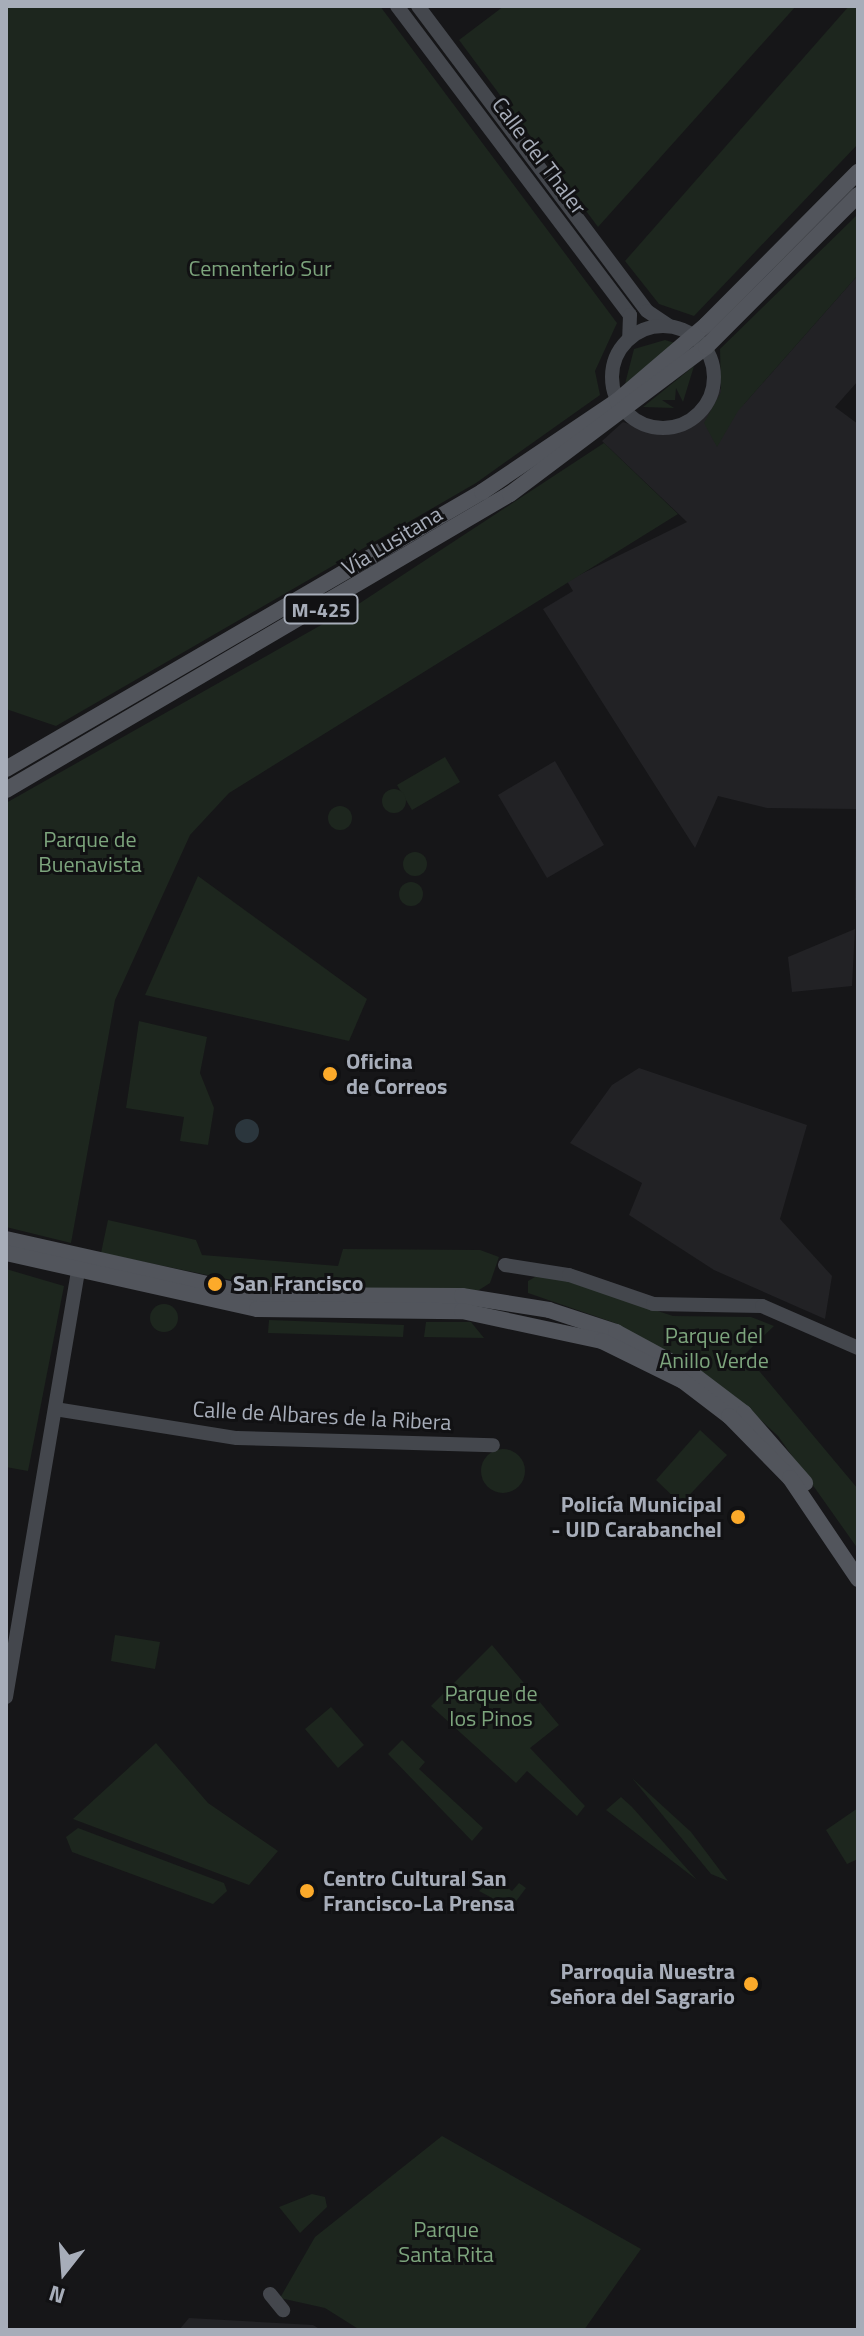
<!DOCTYPE html>
<meta charset="utf-8">
<style>
body{margin:0}
#map{position:relative;width:864px;height:2336px;overflow:hidden;background:#161618;font-family:"Titillium Web",sans-serif}
div>[style]{position:absolute}
.built>*{inset:0;background:#222225}
.green>*{inset:0;background:#1d261e}
.round{border-radius:50%}
.water>*{inset:0;background:#2b363d}
.secondary>*{height:14px;margin:-7px;padding:0 7px;transform-origin:7px;border-radius:7px;background:#44474d}
.secondary>.ring{margin:-7px;padding:0;box-sizing:content-box;background:none;border:14px solid #44474d;border-radius:50%}
.primary>*{height:16px;margin:-8px;padding:0 8px;transform-origin:8px;border-radius:8px;background:#52555c}
.dots>*{width:22px;height:22px;translate:-50% -50%;box-sizing:border-box;border:4px solid #111113;border-radius:50%}
span{translate:-50% -50%;white-space:nowrap;text-align:center;line-height:1.15;-webkit-text-stroke:6px #111113;paint-order:stroke}
.shield-label span{padding:2px 6px;background:#111113;border:2px solid;border-radius:6px;-webkit-text-stroke-width:0}
.shield-label{font-size:20px;color:#a7adb9;font-weight:700}
.street-label{font-size:22px;color:#a7adb9}
.park-label{font-size:22px;color:#7da57d}
.poi-label{font-size:22px;color:#a7adb9;font-weight:700}
.left{translate:0 -50%;text-align:left}
.right{translate:-100% -50%;text-align:right}
.frame{position:absolute;inset:0;border:8px solid #a7adb9;pointer-events:none}
.north{position:absolute;left:24px;top:2232px;width:80px;height:80px;-webkit-text-stroke:6px #111113;paint-order:stroke;rotate:197deg;font-size:22px;font-weight:700;line-height:32px;text-align:center;color:#a7adb9}
.north::after{content:'';display:block;margin:auto;width:28px;height:36px;background:#a7adb9;clip-path:polygon(50% 0,100% 100%,50% 72%,0 100%)}
</style>
<div id="map">
<div class="built">
<i style="clip-path:polygon(858px 275px,858px 381px,835px 407px,858px 424px,858px 900px,855px 900px,856px 809px,767px 808px,718px 796px,695px 848px,543px 609px,573px 591px,567px 581px,687px 522px,602px 441px,623px 422px,662px 435px,683px 431px,703px 417px,724px 383px,744px 404px)"></i>
<i style="clip-path:polygon(555px 761px,604px 845px,547px 878px,498px 795px)"></i>
<i style="clip-path:polygon(855px 929px,852px 986px,792px 992px,788px 957px)"></i>
<i style="clip-path:polygon(639px 1068px,807px 1125px,780px 1219px,832px 1276px,825px 1319px,714px 1270px,629px 1215px,642px 1183px,570px 1143px,612px 1085px)"></i>
<i style="clip-path:polygon(189px 2318px,313px 2325px,321px 2330px,179px 2330px)"></i>
</div>
<div class="green">
<i style="clip-path:polygon(6px 6px,380px 6px,617px 323px,595px 371px,600px 395px,476px 483px,56px 726px,6px 709px)"></i>
<i style="clip-path:polygon(504px 6px,796px 6px,598px 227px,459px 40px)"></i>
<i style="clip-path:polygon(849px 6px,858px 6px,858px 144px,694px 316px,659px 304px,625px 261px)"></i>
<i style="clip-path:polygon(858px 214px,858px 275px,738px 411px,717px 447px,704px 423px,721px 392px,720px 349px)"></i>
<i style="clip-path:polygon(665px 340px,675px 343px,625px 384px,634px 349px)"></i>
<i style="clip-path:polygon(694px 366px,683px 402px,676px 388px,675px 400px,662px 400px,674px 408px,643px 407px)"></i>
<i style="clip-path:polygon(604px 443px,678px 514px,229px 793px,190px 835px,115px 1000px,71px 1243px,6px 1227px,6px 803px,360px 603px)"></i>
<i style="clip-path:polygon(445px 757px,460px 782px,412px 810px,397px 785px)"></i>
<i class="round" style="left:382px;top:789px;width:24px;height:24px"></i>
<i class="round" style="left:328px;top:806px;width:24px;height:24px"></i>
<i class="round" style="left:403px;top:852px;width:24px;height:24px"></i>
<i style="clip-path:polygon(198px 876px,367px 999px,349px 1041px,145px 995px)"></i>
<i class="round" style="left:399px;top:882px;width:24px;height:24px"></i>
<i style="clip-path:polygon(139px 1021px,207px 1037px,200px 1073px,214px 1108px,208px 1145px,180px 1141px,184px 1117px,126px 1108px)"></i>
<i style="clip-path:polygon(108px 1220px,196px 1240px,202px 1255px,338px 1266px,343px 1249px,480px 1250px,499px 1257px,490px 1283px,479px 1290px,270px 1288px,101px 1253px)"></i>
<i style="clip-path:polygon(6px 1269px,64px 1286px,28px 1471px,6px 1467px)"></i>
<i style="clip-path:polygon(542px 1273px,673px 1316px,751px 1317px,774px 1326px,745px 1354px,858px 1489px,858px 1549px,778px 1436px,736px 1397px,615px 1323px,528px 1293px,528px 1281px)"></i>
<i class="round" style="left:150px;top:1304px;width:28px;height:28px"></i>
<i style="clip-path:polygon(269px 1320px,404px 1325px,403px 1337px,268px 1333px)"></i>
<i style="clip-path:polygon(426px 1322px,471px 1322px,484px 1338px,424px 1337px)"></i>
<i style="clip-path:polygon(700px 1430px,727px 1455px,681px 1504px,656px 1480px)"></i>
<i class="round" style="left:481px;top:1449px;width:44px;height:44px"></i>
<i style="clip-path:polygon(115px 1635px,160px 1642px,155px 1669px,111px 1661px)"></i>
<i style="clip-path:polygon(492px 1645px,559px 1725px,530px 1748px,585px 1806px,577px 1816px,527px 1771px,516px 1783px,431px 1706px)"></i>
<i style="clip-path:polygon(331px 1707px,364px 1745px,338px 1768px,305px 1729px)"></i>
<i style="clip-path:polygon(402px 1740px,425px 1762px,419px 1769px,483px 1828px,472px 1841px,388px 1754px)"></i>
<i style="clip-path:polygon(156px 1743px,208px 1803px,278px 1851px,249px 1885px,73px 1819px)"></i>
<i style="clip-path:polygon(632px 1778px,691px 1832px,728px 1881px,711px 1874px)"></i>
<i style="clip-path:polygon(621px 1797px,632px 1807px,697px 1880px,606px 1810px)"></i>
<i style="clip-path:polygon(858px 1808px,858px 1859px,847px 1864px,826px 1830px)"></i>
<i style="clip-path:polygon(78px 1828px,224px 1883px,227px 1891px,213px 1904px,72px 1852px,66px 1837px)"></i>
<i style="clip-path:polygon(494px 1878px,512px 1891px,519px 1883px,526px 1888px,511px 1908px,479px 1891px)"></i>
<i style="clip-path:polygon(442px 2136px,641px 2249px,584px 2330px,360px 2330px,325px 2308px,280px 2298px,315px 2237px)"></i>
<i style="clip-path:polygon(312px 2194px,325px 2197px,327px 2207px,300px 2233px,279px 2207px)"></i>
</div>
<div class="water">
<i class="round" style="left:235px;top:1119px;width:24px;height:24px"></i>
</div>
<div class="secondary">
<i style="left:397px;top:6px;width:387px;rotate:53deg"></i>
<i style="left:630px;top:315px;width:23px;rotate:92deg"></i>
<i style="left:418px;top:6px;width:381px;rotate:53.1deg"></i>
<i style="left:647px;top:311px;width:27px;rotate:34deg"></i>
<i class="ring" style="left:612px;top:326px;width:88px;height:88px"></i>
<i style="left:505px;top:1265px;width:65px;rotate:8.9deg"></i>
<i style="left:569px;top:1275px;width:89px;rotate:19deg"></i>
<i style="left:653px;top:1304px;width:109px;rotate:1.1deg"></i>
<i style="left:762px;top:1306px;width:105px;rotate:23.6deg"></i>
<i style="left:55px;top:1409px;width:184px;rotate:9.1deg"></i>
<i style="left:237px;top:1438px;width:256px;rotate:1.6deg"></i>
<i style="left:6px;top:1697px;width:444px;rotate:-80.4deg"></i>
<i style="left:270px;top:2294px;width:21px;rotate:51deg"></i>
</div>
<div class="primary">
<i style="left:6px;top:769px;width:551px;rotate:-30.2deg"></i>
<i style="left:482px;top:492px;width:163px;rotate:-34deg"></i>
<i style="left:617px;top:401px;width:117px;rotate:-40.5deg"></i>
<i style="left:706px;top:325px;width:216px;rotate:-45.2deg"></i>
<i style="left:6px;top:790px;width:584px;rotate:-30.43deg"></i>
<i style="left:510px;top:494px;width:245px;rotate:-36.9deg"></i>
<i style="left:706px;top:347px;width:215px;rotate:-45deg"></i>
<i style="left:6px;top:1239px;width:256px;rotate:12.6deg"></i>
<i style="left:256px;top:1295px;width:206px;rotate:0.3deg"></i>
<i style="left:462px;top:1296px;width:88px;rotate:9.1deg"></i>
<i style="left:549px;top:1310px;width:71px;rotate:18.2deg"></i>
<i style="left:616px;top:1332px;width:84px;rotate:28.4deg"></i>
<i style="left:690px;top:1372px;width:68px;rotate:37.2deg"></i>
<i style="left:744px;top:1413px;width:93px;rotate:48.9deg"></i>
<i style="left:6px;top:1253px;width:257px;rotate:12.6deg"></i>
<i style="left:257px;top:1309px;width:205px;rotate:0.6deg"></i>
<i style="left:462px;top:1311px;width:143px;rotate:12.1deg"></i>
<i style="left:602px;top:1341px;width:90px;rotate:26.3deg"></i>
<i style="left:683px;top:1381px;width:58px;rotate:37.3deg"></i>
<i style="left:729px;top:1416px;width:87px;rotate:45.5deg"></i>
<i style="left:790px;top:1478px;width:122px;rotate:56deg"></i>
</div>
<div class="dots">
<i style="left:330px;top:1074px;background:#fcaa2a"></i>
<i style="left:215px;top:1284px;background:#fcaa2a"></i>
<i style="left:738px;top:1517px;background:#fcaa2a"></i>
<i style="left:307px;top:1891px;background:#fcaa2a"></i>
<i style="left:751px;top:1984px;background:#fcaa2a"></i>
</div>
<div class="shield-label">
<span style="left:321px;top:609px">M-425</span>
</div>
<div class="street-label">
<span style="left:539px;top:156px;rotate:53deg">Calle del Thaler</span>
<span style="left:392px;top:541px;rotate:-31deg">Vía Lusitana</span>
<span style="left:322px;top:1416px;rotate:3deg">Calle de Albares de la Ribera</span>
</div>
<div class="park-label">
<span style="left:260px;top:269px">Cementerio Sur</span>
<span style="left:90px;top:852px">Parque de<br>Buenavista</span>
<span style="left:714px;top:1348px">Parque del<br>Anillo Verde</span>
<span style="left:491px;top:1706px">Parque de<br>los Pinos</span>
<span style="left:446px;top:2242px">Parque<br>Santa Rita</span>
</div>
<div class="poi-label">
<span class="left" style="left:346px;top:1074px">Oficina<br>de Correos</span>
<span class="left" style="left:233px;top:1284px">San Francisco</span>
<span class="right" style="left:722px;top:1517px">Policía Municipal<br>- UID Carabanchel</span>
<span class="left" style="left:323px;top:1891px">Centro Cultural San<br>Francisco-La Prensa</span>
<span class="right" style="left:735px;top:1984px">Parroquia Nuestra<br>Señora del Sagrario</span>
</div>
<div class="frame"></div>
<div class="north">N</div>
</div>
